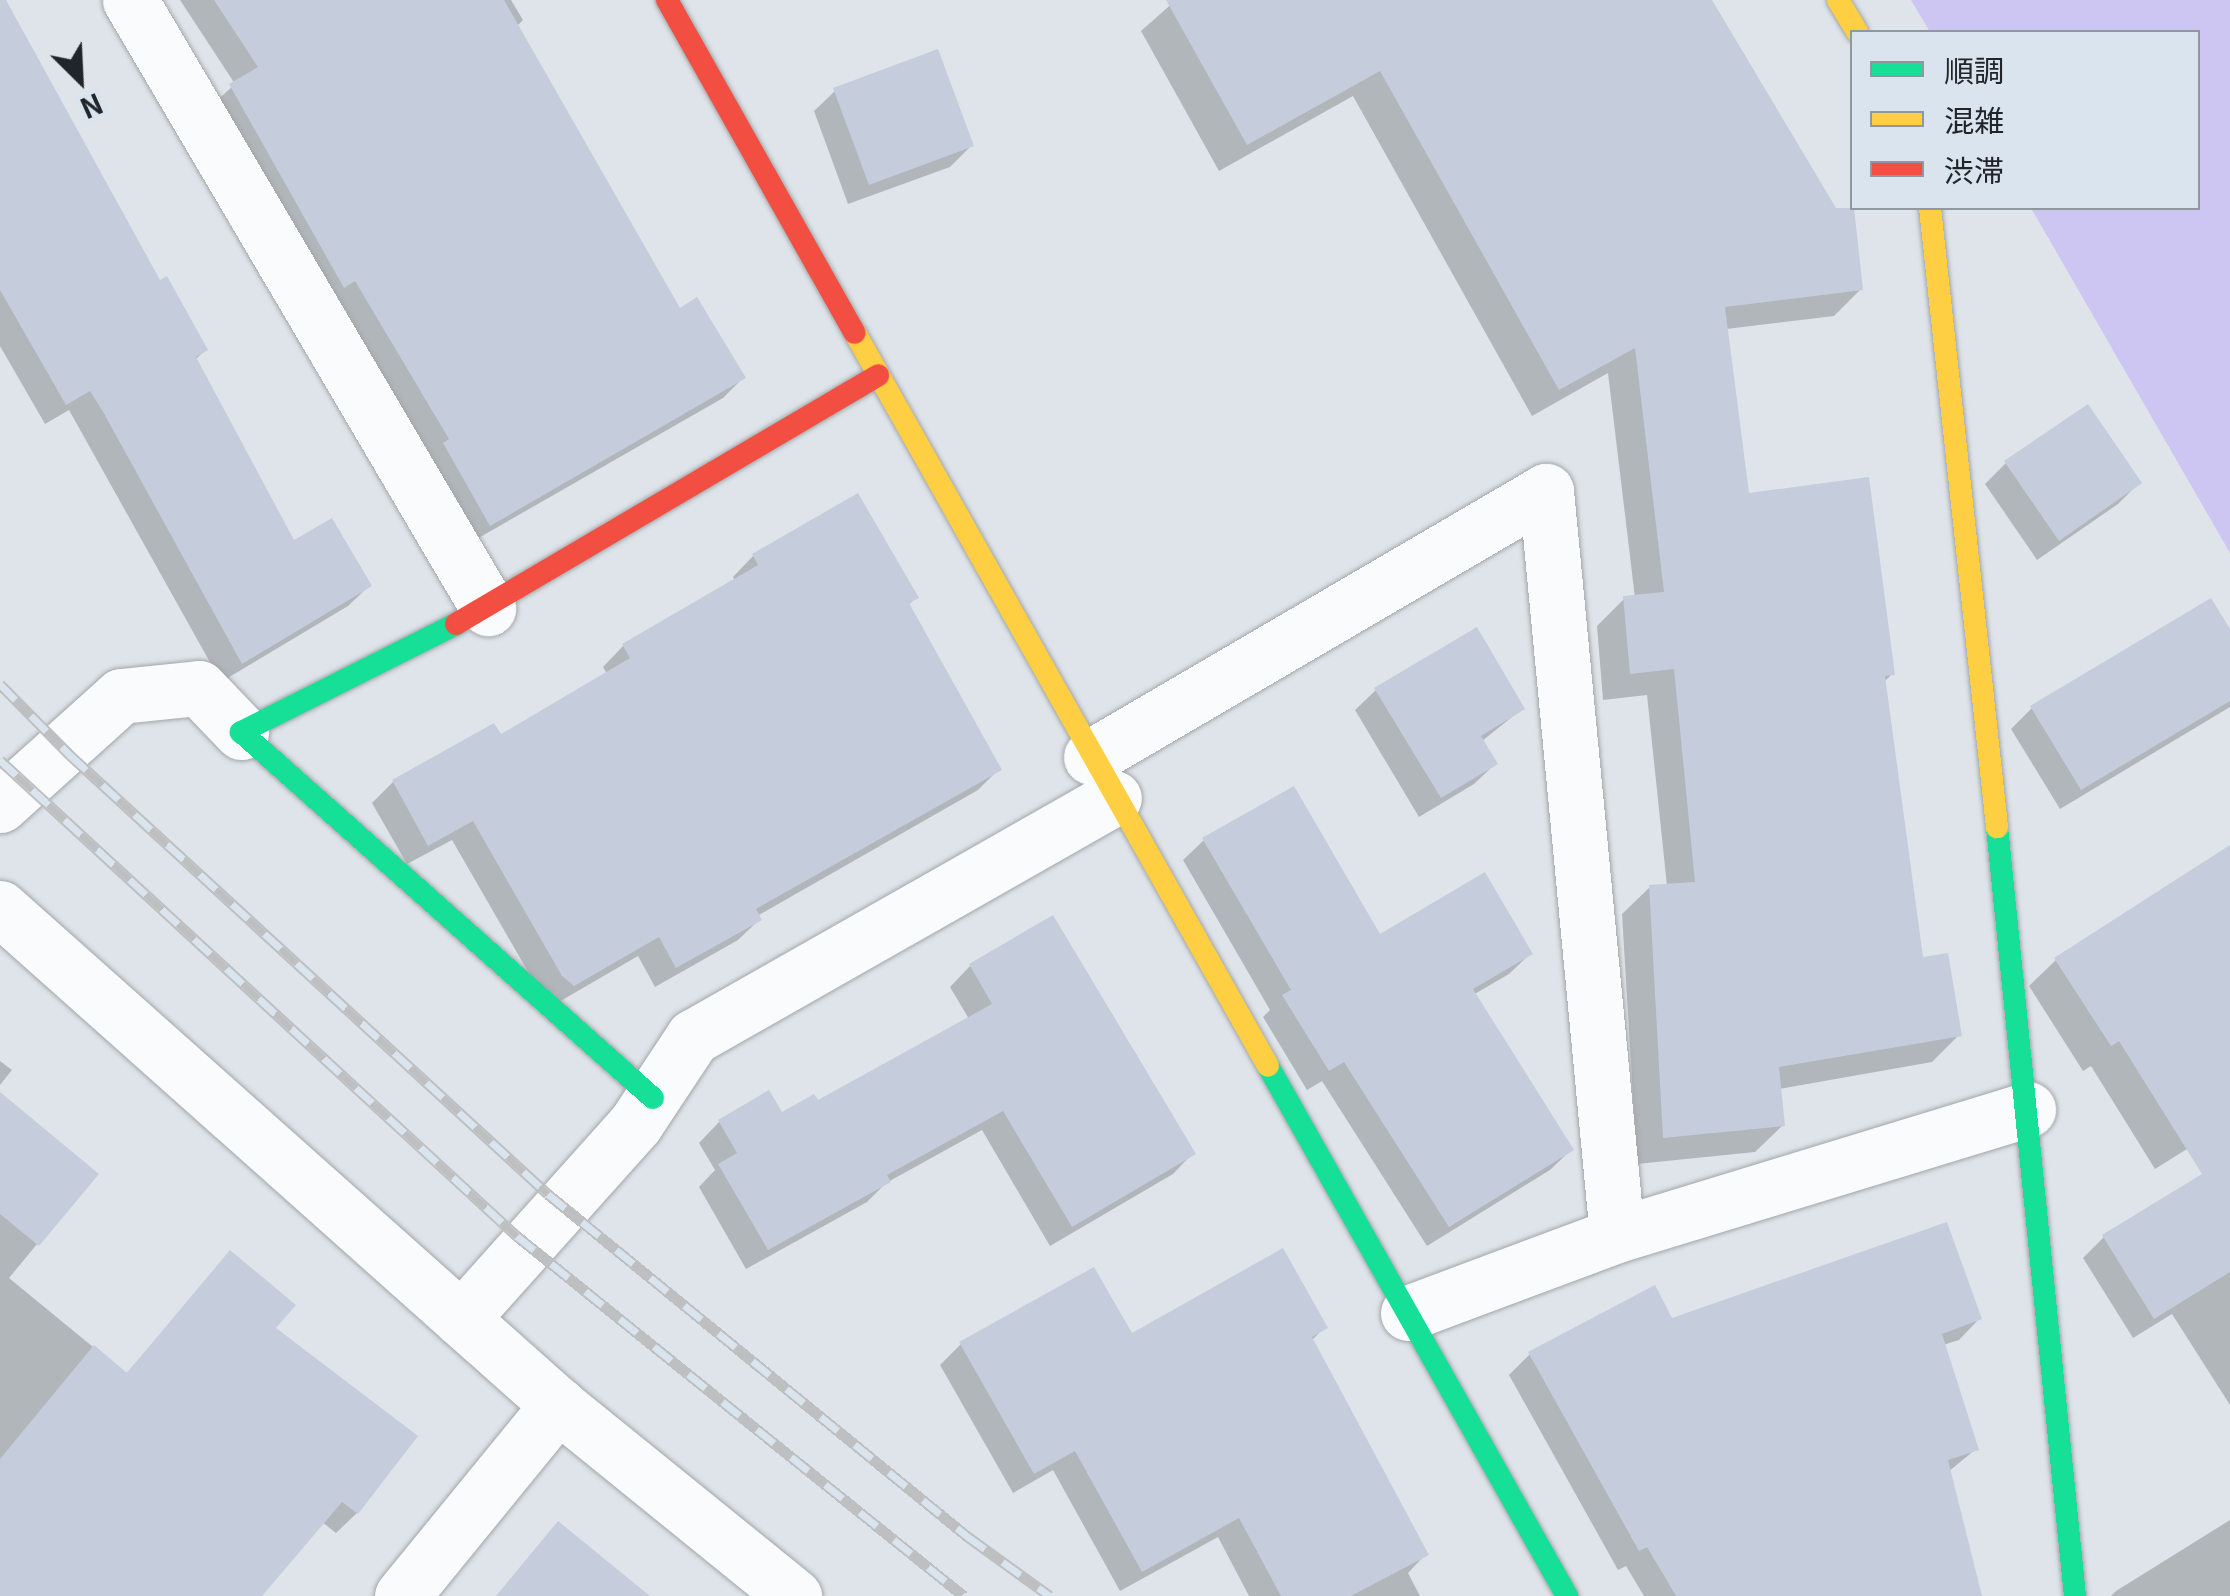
<!DOCTYPE html>
<meta charset="utf-8">
<style>
body{margin:0}
#map{position:relative;width:2230px;height:1596px;overflow:hidden;background:#dee4e9;font-family:Georgia,"Noto Sans JP",serif}
div>[style]{position:absolute}
.green>*{inset:0;background:#cec6f2}
.shadow>*{inset:0;background:#0003}
.building>*{inset:0;background:#c5ccdc}
.roads{filter:drop-shadow(0 0 2px #a2a6aa) drop-shadow(0 0 2px #a2a6aa)}
.street>*{height:55px;margin:-27.5px;padding:0 27.5px;transform-origin:27.5px;border-radius:27.5px;background:#fafbfc}
.fast>*{height:22px;margin:-11px;padding:0 11px;transform-origin:11px;border-radius:11px;background:#16e098}
.slow>*{height:22px;margin:-11px;padding:0 11px;transform-origin:11px;border-radius:11px;background:#ffcf43}
.jam>*{height:22px;margin:-11px;padding:0 11px;transform-origin:11px;border-radius:11px;background:#f24e42}
.rail>*{height:11px;margin-top:-5.5px;transform-origin:0;background:repeating-linear-gradient(90deg,#d9e4ee 0 22px,#bebfc1 0 44px);box-sizing:border-box;border-block:2px solid #bebfc1}
span{translate:-50% -50%;white-space:nowrap;text-align:center;line-height:1.15;-webkit-text-stroke:8px #d9e4ee;paint-order:stroke}
.legend{position:absolute;left:1850px;top:30px;width:350px;height:180px;box-sizing:border-box;background:#d9e4ee;border:2px solid #8f989f;margin:0;padding:12px 18px;list-style:none;font-size:30px;color:#212529}
.legend li{display:flex;align-items:center;gap:20px;height:50px}
.legend b{width:50px;border:2px solid #8f989f}
.north{position:absolute;left:30px;top:30px;width:100px;height:100px;-webkit-text-stroke:8px #d9e4ee;paint-order:stroke;rotate:156deg;font-size:28px;font-weight:700;line-height:40px;text-align:center;color:#212529}
.north::after{content:'';display:block;margin:auto;width:35px;height:45px;background:#212529;clip-path:polygon(50% 0,100% 100%,50% 72%,0 100%)}
</style>
<div id="map">
<div class="green">
<i style="clip-path:polygon(1911px 0,2230px 0,2230px 553px,2031px 208px,2198px 208px,2198px 32px,1930px 32px)"></i>
</div>
<div class="shadow">
<i style="clip-path:polygon(0 0,159px 283px,205px 350px,195px 360px,293px 544px,369px 586px,348px 606px,221px 682px,69px 410px,45px 424px,0 346px)"></i>
<i style="clip-path:polygon(180px 0,511px 0,523px 20px,517px 26px,680px 311px,743px 378px,723px 398px,468px 544px,210px 107px,235px 84px)"></i>
<i style="clip-path:polygon(1176px 0,1709px 0,1861px 289px,1834px 316px,1726px 329px,1747px 495px,1892px 674px,1883px 683px,1921px 960px,1959px 1035px,1932px 1062px,1779px 1089px,1783px 1125px,1755px 1152px,1637px 1164px,1622px 914px,1650px 887px,1667px 886px,1647px 695px,1603px 700px,1597px 626px,1624px 599px,1635px 598px,1608px 373px,1532px 416px,1353px 96px,1219px 171px,1141px 31px)"></i>
<i style="clip-path:polygon(835px 91px,971px 146px,950px 167px,848px 204px,814px 111px)"></i>
<i style="clip-path:polygon(2088px 408px,2139px 483px,2118px 504px,2037px 560px,1985px 484px,2006px 463px)"></i>
<i style="clip-path:polygon(857px 497px,916px 598px,907px 606px,999px 769px,978px 790px,757px 916px,759px 920px,738px 940px,655px 987px,638px 956px,552px 1006px,542px 996px,452px 840px,407px 864px,372px 803px,393px 782px,493px 726px,500px 738px,607px 674px,603px 667px,623px 646px,735px 581px,733px 577px,753px 556px)"></i>
<i style="clip-path:polygon(2230px 634px,2230px 707px,2060px 809px,2011px 729px,2032px 708px)"></i>
<i style="clip-path:polygon(1376px 690px,1522px 709px,1482px 741px,1495px 764px,1474px 784px,1419px 817px,1355px 710px)"></i>
<i style="clip-path:polygon(1204px 840px,1379px 937px,1530px 954px,1509px 974px,1473px 995px,1571px 1150px,1550px 1170px,1427px 1246px,1322px 1081px,1307px 1090px,1263px 1017px,1270px 1010px,1183px 860px)"></i>
<i style="clip-path:polygon(2230px 848px,2230px 1122px,2155px 1169px,2091px 1066px,2083px 1071px,2029px 986px,2056px 960px)"></i>
<i style="clip-path:polygon(970px 966px,1193px 1153px,1173px 1174px,1050px 1246px,982px 1130px,886px 1183px,867px 1202px,746px 1269px,699px 1187px,715px 1170px,699px 1143px,719px 1122px,781px 1116px,817px 1103px,969px 1019px,950px 987px)"></i>
<i style="clip-path:polygon(0 1061px,12px 1070px,0 1085px)"></i>
<i style="clip-path:polygon(0 1095px,95px 1174px,9px 1278px,126px 1374px,230px 1253px,273px 1329px,357px 1513px,336px 1533px,322px 1522px,259px 1596px,0 1596px)"></i>
<i style="clip-path:polygon(2230px 1160px,2230px 1405px,2172px 1314px,2133px 1338px,2083px 1258px,2104px 1237px)"></i>
<i style="clip-path:polygon(1979px 1319px,1959px 1340px,1943px 1345px,1976px 1449px,1948px 1472px,1978px 1596px,1644px 1596px,1626px 1566px,1618px 1570px,1509px 1375px,1530px 1354px,1671px 1321px)"></i>
<i style="clip-path:polygon(1325px 1327px,1311px 1341px,1426px 1554px,1408px 1573px,1420px 1596px,1249px 1596px,1218px 1537px,1120px 1591px,1053px 1470px,1013px 1493px,940px 1365px,961px 1344px)"></i>
<i style="clip-path:polygon(2230px 1520px,2230px 1596px,2111px 1596px,2116px 1591px)"></i>
</div>
<div class="building">
<i style="clip-path:polygon(0 0,6px 0,160px 280px,167px 276px,208px 350px,196px 357px,294px 540px,332px 518px,372px 586px,242px 664px,102px 410px,90px 391px,66px 405px,0 290px)"></i>
<i style="clip-path:polygon(214px 0,504px 0,680px 308px,697px 297px,746px 378px,490px 526px,443px 443px,449px 439px,355px 281px,344px 288px,229px 84px,258px 67px)"></i>
<i style="clip-path:polygon(1166px 0,1712px 0,1836px 208px,1854px 208px,1863px 290px,1725px 307px,1749px 493px,1869px 477px,1895px 675px,1885px 676px,1923px 957px,1948px 953px,1962px 1036px,1779px 1067px,1785px 1126px,1663px 1138px,1649px 885px,1695px 882px,1674px 669px,1630px 674px,1623px 596px,1664px 592px,1635px 348px,1559px 390px,1380px 71px,1247px 145px)"></i>
<i style="clip-path:polygon(938px 49px,974px 146px,869px 185px,833px 88px)"></i>
<i style="clip-path:polygon(2088px 404px,2142px 483px,2059px 541px,2004px 461px)"></i>
<i style="clip-path:polygon(858px 493px,919px 598px,909px 603px,1002px 770px,756px 909px,762px 920px,676px 968px,659px 937px,574px 986px,562px 976px,473px 821px,428px 846px,392px 780px,494px 723px,501px 734px,630px 658px,622px 644px,758px 565px,752px 554px)"></i>
<i style="clip-path:polygon(2211px 598px,2230px 629px,2230px 701px,2081px 790px,2030px 706px)"></i>
<i style="clip-path:polygon(1477px 627px,1525px 709px,1481px 736px,1498px 764px,1441px 798px,1374px 688px)"></i>
<i style="clip-path:polygon(1294px 786px,1380px 934px,1485px 872px,1533px 954px,1473px 989px,1574px 1150px,1449px 1227px,1344px 1062px,1329px 1071px,1282px 995px,1291px 990px,1202px 838px)"></i>
<i style="clip-path:polygon(2230px 845px,2230px 1272px,2154px 1319px,2102px 1235px,2202px 1174px,2119px 1041px,2111px 1046px,2054px 958px)"></i>
<i style="clip-path:polygon(1053px 915px,1196px 1154px,1072px 1227px,1003px 1111px,887px 1175px,891px 1182px,768px 1250px,718px 1164px,737px 1153px,718px 1120px,769px 1090px,782px 1112px,814px 1094px,818px 1100px,992px 1004px,969px 964px)"></i>
<i style="clip-path:polygon(0 1092px,99px 1174px,39px 1246px,0 1214px)"></i>
<i style="clip-path:polygon(1947px 1222px,1982px 1319px,1942px 1334px,1979px 1450px,1948px 1460px,1982px 1596px,1676px 1596px,1647px 1547px,1639px 1551px,1528px 1352px,1655px 1285px,1672px 1318px)"></i>
<i style="clip-path:polygon(1283px 1248px,1328px 1328px,1312px 1337px,1429px 1555px,1351px 1596px,1281px 1596px,1239px 1518px,1142px 1572px,1075px 1451px,1034px 1474px,959px 1342px,1094px 1267px,1132px 1333px)"></i>
<i style="clip-path:polygon(230px 1250px,296px 1305px,276px 1328px,418px 1436px,358px 1514px,342px 1502px,262px 1596px,0 1596px,0 1459px,94px 1345px,127px 1373px)"></i>
<i style="clip-path:polygon(558px 1521px,650px 1596px,496px 1596px)"></i>
</div>
<div class="roads">
<div class="street">
<i style="left:130px;top:0;width:706px;rotate:59.51deg"></i>
<i style="left:1091px;top:757px;width:527px;rotate:-30.31deg"></i>
<i style="left:1546px;top:491px;width:747px;rotate:84.55deg"></i>
<i style="left:0;top:805px;width:163px;rotate:-42deg"></i>
<i style="left:121px;top:696px;width:78px;rotate:-5.9deg"></i>
<i style="left:199px;top:688px;width:61px;rotate:46.3deg"></i>
<i style="left:0;top:908px;width:747px;rotate:41.69deg"></i>
<i style="left:558px;top:1405px;width:304px;rotate:39deg"></i>
<i style="left:1408px;top:1313px;width:223px;rotate:-20.5deg"></i>
<i style="left:1617px;top:1235px;width:430px;rotate:-17deg"></i>
<i style="left:461px;top:1319px;width:263px;rotate:-48.2deg"></i>
<i style="left:636px;top:1123px;width:103px;rotate:-56.5deg"></i>
<i style="left:693px;top:1037px;width:484px;rotate:-29.6deg"></i>
<i style="left:402px;top:1596px;width:247px;rotate:-50.8deg"></i>
</div>
<div class="fast">
<i style="left:456px;top:624px;width:241px;rotate:153.3deg"></i>
<i style="left:241px;top:732px;width:551px;rotate:41.62deg"></i>
<i style="left:1997px;top:827px;width:773px;rotate:84.21deg"></i>
<i style="left:1268px;top:1066px;width:609px;rotate:60.57deg"></i>
</div>
<div class="slow">
<i style="left:1838px;top:0;width:37px;rotate:59deg"></i>
<i style="left:1930px;top:208px;width:623px;rotate:83.82deg"></i>
<i style="left:855px;top:333px;width:841px;rotate:60.6deg"></i>
</div>
<div class="jam">
<i style="left:667px;top:0;width:382px;rotate:60.6deg"></i>
<i style="left:456px;top:624px;width:490px;rotate:-30.5deg"></i>
</div>
</div>
<div class="rail">
<i style="left:0;top:684px;width:100px;rotate:45.4deg"></i>
<i style="left:70px;top:755px;width:649px;rotate:42.56deg"></i>
<i style="left:548px;top:1194px;width:541px;rotate:39.22deg"></i>
<i style="left:967px;top:1536px;width:102px;rotate:35.9deg"></i>
<i style="left:0;top:760px;width:703px;rotate:42.64deg"></i>
<i style="left:517px;top:1236px;width:574px;rotate:38.85deg"></i>
</div>
<ul class="legend">
<li><b style="height:12px;background:#16e098"></b>順調</li>
<li><b style="height:12px;background:#ffcf43"></b>混雑</li>
<li><b style="height:12px;background:#f24e42"></b>渋滞</li>
</ul>
<div class="north">N</div>
</div>
